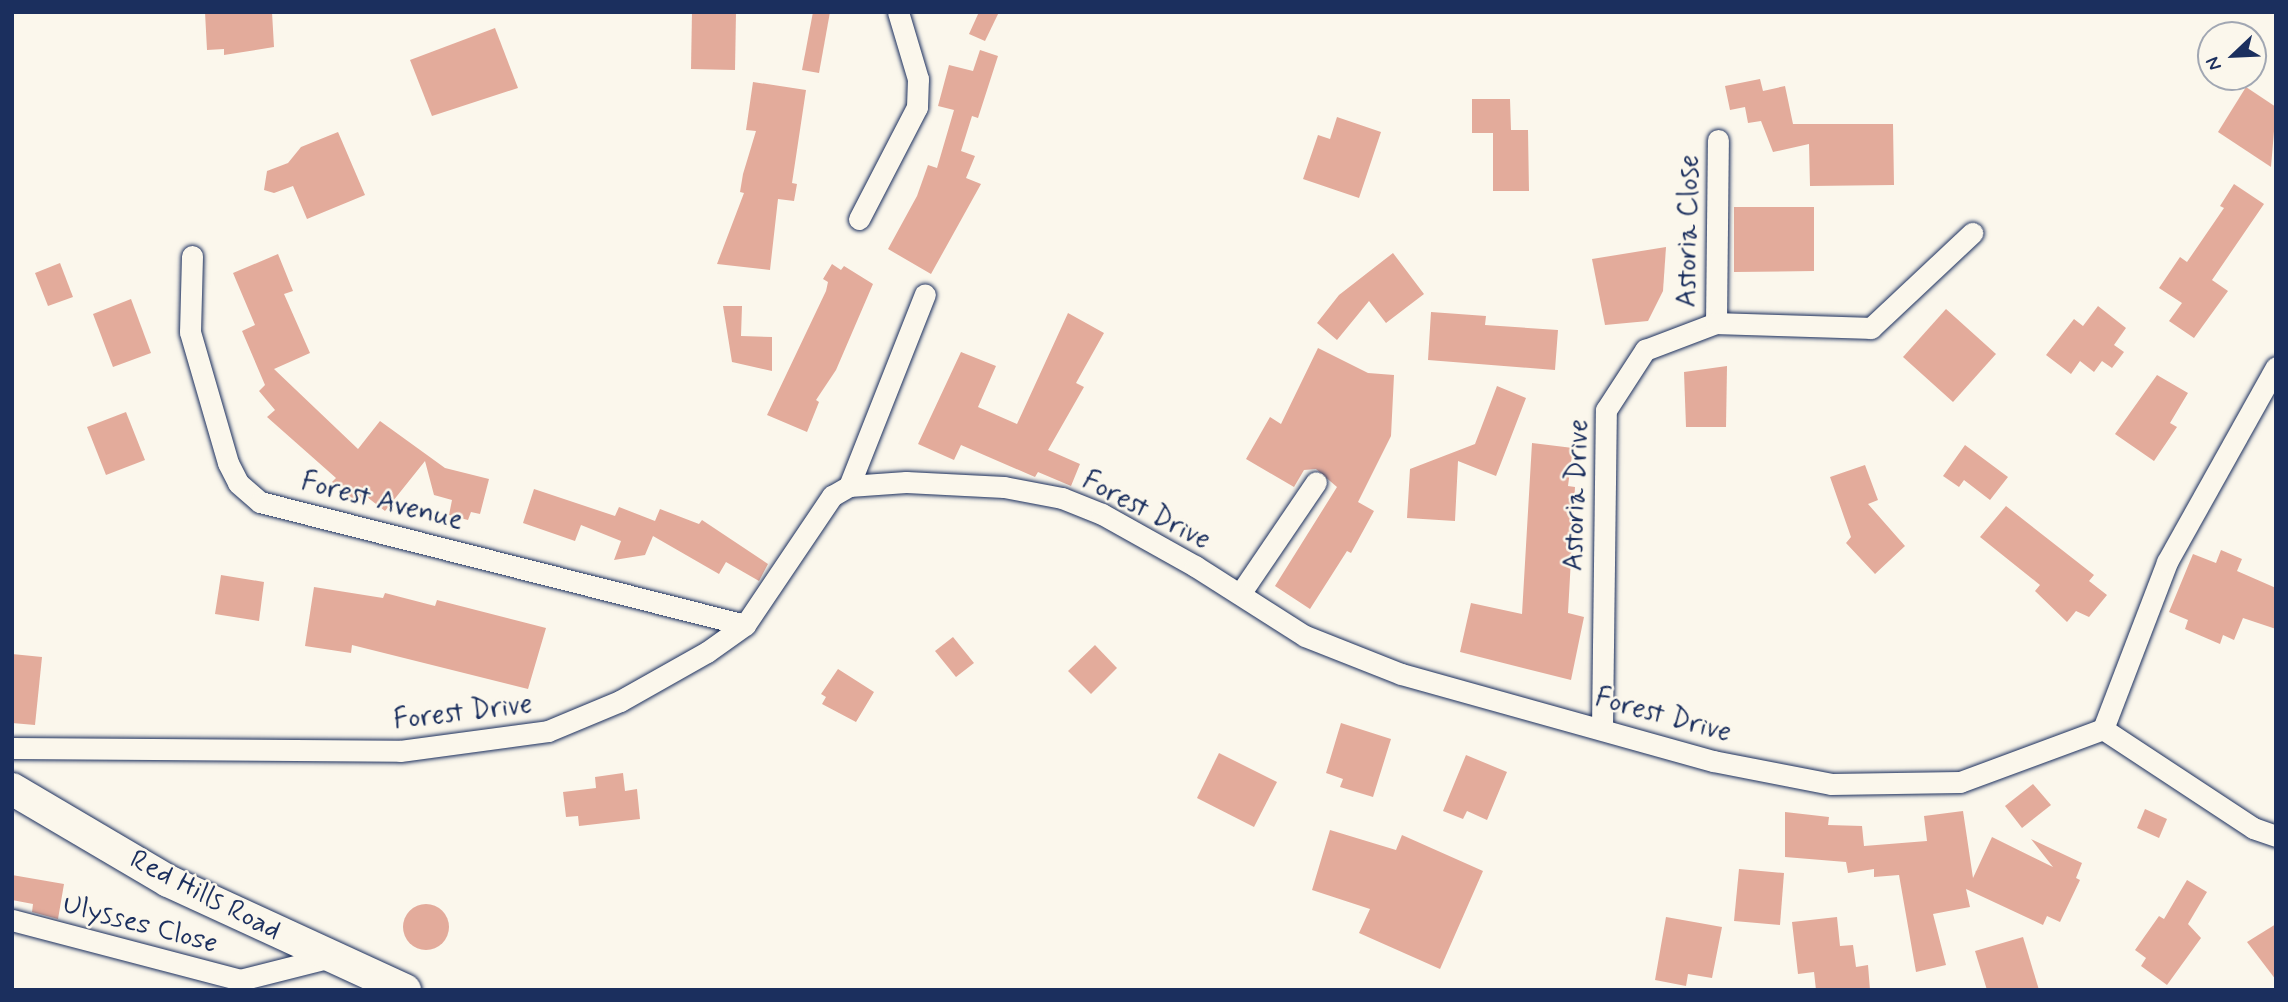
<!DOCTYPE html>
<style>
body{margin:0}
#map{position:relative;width:2288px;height:1002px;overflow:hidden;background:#fbf7ec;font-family:Mynerve,sans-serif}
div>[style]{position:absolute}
.building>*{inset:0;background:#e3ab9b}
.round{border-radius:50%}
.roads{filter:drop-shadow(0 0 2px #1b2f5e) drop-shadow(0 0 2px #1b2f5e)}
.street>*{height:21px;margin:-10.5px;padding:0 10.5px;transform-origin:10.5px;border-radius:10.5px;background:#fbf7ec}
.secondary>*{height:32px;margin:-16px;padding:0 16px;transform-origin:16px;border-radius:16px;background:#fbf7ec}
span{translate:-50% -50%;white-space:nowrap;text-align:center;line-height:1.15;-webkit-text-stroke:5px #fbf7ec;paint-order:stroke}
.street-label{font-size:28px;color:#1b2f5e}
.frame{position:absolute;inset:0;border:14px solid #1b2f5e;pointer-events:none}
.north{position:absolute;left:2197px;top:21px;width:70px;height:70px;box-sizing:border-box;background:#fbf7ec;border:2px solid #a1a7b3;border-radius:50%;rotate:247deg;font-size:19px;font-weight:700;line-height:28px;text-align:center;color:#1b2f5e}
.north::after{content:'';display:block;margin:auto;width:24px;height:32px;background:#1b2f5e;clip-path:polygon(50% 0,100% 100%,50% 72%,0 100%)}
</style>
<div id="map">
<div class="building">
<i style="clip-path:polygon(205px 12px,272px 12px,274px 47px,224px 55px,224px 49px,207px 50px)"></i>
<i style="clip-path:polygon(692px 12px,736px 12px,735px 70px,691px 69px)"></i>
<i style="clip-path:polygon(813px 12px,830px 12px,819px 73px,802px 70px)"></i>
<i style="clip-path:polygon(979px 12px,999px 12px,985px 41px,969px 34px)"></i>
<i style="clip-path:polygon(495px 28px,518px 88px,432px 116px,410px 60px)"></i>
<i style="clip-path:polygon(980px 50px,998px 56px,978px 118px,972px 116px,961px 151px,975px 156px,966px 178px,981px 184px,931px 274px,888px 249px,917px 196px,928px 165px,937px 168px,954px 110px,938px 106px,949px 65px,973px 71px)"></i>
<i style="clip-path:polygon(1760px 79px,1763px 91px,1785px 86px,1793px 124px,1893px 124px,1894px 185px,1810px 186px,1809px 144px,1773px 152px,1761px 121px,1748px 123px,1745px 107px,1730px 110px,1725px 86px)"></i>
<i style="clip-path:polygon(753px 82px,806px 90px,792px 183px,797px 184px,794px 201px,778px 199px,770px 270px,717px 264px,744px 193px,740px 192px,743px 174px,756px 131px,746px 130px)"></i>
<i style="clip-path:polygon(2246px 87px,2276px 107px,2271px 167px,2218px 132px)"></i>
<i style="clip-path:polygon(1472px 99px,1510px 99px,1511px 130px,1528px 130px,1529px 191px,1493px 191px,1493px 133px,1472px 133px)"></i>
<i style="clip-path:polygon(1337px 117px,1381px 132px,1359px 198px,1303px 179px,1318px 135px,1330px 139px)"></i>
<i style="clip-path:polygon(338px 132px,365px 195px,307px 219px,293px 186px,274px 193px,264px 190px,267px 171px,288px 163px,301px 147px)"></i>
<i style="clip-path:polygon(2234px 184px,2264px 204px,2212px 280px,2228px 291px,2194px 338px,2169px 321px,2182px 303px,2159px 288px,2180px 257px,2187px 262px,2224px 208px,2220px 206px)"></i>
<i style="clip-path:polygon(1734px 207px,1814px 207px,1814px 271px,1734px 272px)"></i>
<i style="clip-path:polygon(1666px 247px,1663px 291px,1648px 321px,1605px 325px,1592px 259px)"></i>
<i style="clip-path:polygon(1393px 253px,1424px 294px,1386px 323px,1369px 301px,1337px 340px,1317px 323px,1339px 295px)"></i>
<i style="clip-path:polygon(278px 254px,293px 291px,284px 294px,310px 353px,274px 369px,358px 449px,380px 421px,445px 468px,489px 479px,480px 514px,471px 512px,468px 520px,449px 515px,452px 500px,434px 495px,425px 461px,385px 511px,367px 497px,356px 502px,332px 482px,336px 478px,267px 417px,275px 410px,259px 391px,265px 385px,242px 331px,255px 325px,233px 273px)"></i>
<i style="clip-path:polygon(60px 263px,73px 297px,48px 306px,35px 273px)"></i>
<i style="clip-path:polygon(832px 264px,841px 270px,844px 266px,873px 284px,836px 370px,816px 400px,819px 402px,807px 432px,767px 415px,826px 291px,828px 282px,823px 279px)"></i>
<i style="clip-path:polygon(131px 299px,151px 353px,113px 367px,93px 314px)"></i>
<i style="clip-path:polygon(723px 306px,742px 306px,741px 336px,772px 337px,772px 371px,732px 362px)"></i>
<i style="clip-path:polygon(2098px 306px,2126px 328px,2114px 345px,2124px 352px,2112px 368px,2102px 361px,2094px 372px,2080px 361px,2071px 374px,2046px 355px,2074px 319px,2083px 326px)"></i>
<i style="clip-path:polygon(1946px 309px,1996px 354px,1953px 402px,1903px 357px)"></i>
<i style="clip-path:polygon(1431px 312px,1486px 316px,1485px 325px,1558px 330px,1555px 370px,1428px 360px)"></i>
<i style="clip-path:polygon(1068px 313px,1104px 333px,1076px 383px,1084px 387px,1048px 450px,1080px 464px,1071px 486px,1038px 472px,1035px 477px,961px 445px,954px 460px,918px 444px,961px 352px,996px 366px,978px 407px,1017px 424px)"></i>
<i style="clip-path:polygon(1318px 348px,1368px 373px,1394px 375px,1391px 436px,1358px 502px,1374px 511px,1351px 553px,1347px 551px,1310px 609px,1275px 586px,1337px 487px,1316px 469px,1304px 470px,1294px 487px,1246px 459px,1270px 417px,1281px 424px)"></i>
<i style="clip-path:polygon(1727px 366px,1726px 427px,1686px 427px,1684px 372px)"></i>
<i style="clip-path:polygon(2157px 375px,2188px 393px,2170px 423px,2177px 427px,2154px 461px,2115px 434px)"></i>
<i style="clip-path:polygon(1497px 386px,1526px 398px,1496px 476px,1458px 461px,1455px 521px,1407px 518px,1410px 469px,1475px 444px)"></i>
<i style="clip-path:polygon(126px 412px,145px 460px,106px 475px,87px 427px)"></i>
<i style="clip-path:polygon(1532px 443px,1573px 448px,1568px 486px,1575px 487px,1568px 613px,1584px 617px,1571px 680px,1460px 652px,1471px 603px,1522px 614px)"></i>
<i style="clip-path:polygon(1965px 445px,2008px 477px,1990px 500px,1964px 480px,1959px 487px,1943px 476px)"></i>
<i style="clip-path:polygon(1865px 465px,1878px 500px,1868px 504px,1905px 546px,1875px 574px,1846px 543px,1851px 537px,1830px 477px)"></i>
<i style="clip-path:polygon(534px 489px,615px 516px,619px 507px,655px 521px,660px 509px,699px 524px,702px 520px,768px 564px,759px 581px,726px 562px,719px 574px,653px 536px,645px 555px,614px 560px,621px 541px,581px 525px,575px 541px,523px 523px)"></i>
<i style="clip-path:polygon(2006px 506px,2094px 575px,2089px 581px,2107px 595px,2089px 617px,2076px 611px,2067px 622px,2035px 591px,2040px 585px,1980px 537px)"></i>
<i style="clip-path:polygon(2221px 550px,2242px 559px,2237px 571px,2276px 588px,2276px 629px,2243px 618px,2234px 640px,2223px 635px,2220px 644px,2185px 629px,2188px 620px,2169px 612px,2193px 554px,2216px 563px)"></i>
<i style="clip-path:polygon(221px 575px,264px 582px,259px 621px,215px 614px)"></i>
<i style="clip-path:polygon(314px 587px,383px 598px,385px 593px,435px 606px,437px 600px,546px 628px,528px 689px,352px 645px,351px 653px,305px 646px)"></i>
<i style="clip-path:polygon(953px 637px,974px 663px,956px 677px,935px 651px)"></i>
<i style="clip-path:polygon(1095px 645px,1117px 668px,1091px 694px,1068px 671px)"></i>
<i style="clip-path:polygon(12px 654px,42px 657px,35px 725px,12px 723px)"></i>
<i style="clip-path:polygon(838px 669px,874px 692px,856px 722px,822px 704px,826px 697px,821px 694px)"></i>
<i style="clip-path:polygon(1341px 723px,1391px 739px,1373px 797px,1340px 787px,1343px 779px,1326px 773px)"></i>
<i style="clip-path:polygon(1219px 753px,1277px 782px,1254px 827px,1197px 798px)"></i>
<i style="clip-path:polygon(1466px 755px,1507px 772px,1487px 820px,1467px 811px,1463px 819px,1443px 811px)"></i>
<i style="clip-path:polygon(623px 773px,625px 791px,637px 789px,640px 819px,579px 826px,578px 816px,566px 817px,563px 792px,596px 788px,595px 777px)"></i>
<i style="clip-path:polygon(2033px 784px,2051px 805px,2022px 828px,2005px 806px)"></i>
<i style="clip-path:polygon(2145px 809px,2167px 819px,2159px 838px,2137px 828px)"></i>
<i style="clip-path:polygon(1963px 811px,1973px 878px,1992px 837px,2053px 867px,2031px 839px,2082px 863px,2076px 878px,2080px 880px,2060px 922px,2047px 916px,2043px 925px,1966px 889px,1970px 907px,1933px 914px,1946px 965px,1916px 972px,1899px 875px,1874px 877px,1874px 869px,1848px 873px,1846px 862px,1785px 857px,1785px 812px,1829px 817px,1828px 825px,1862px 826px,1864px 846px,1927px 841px,1924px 816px)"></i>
<i style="clip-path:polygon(1330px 830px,1396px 850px,1402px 835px,1483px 871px,1440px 969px,1359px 933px,1370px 909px,1312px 890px)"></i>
<i style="clip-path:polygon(1739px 869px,1784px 873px,1780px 925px,1734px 921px)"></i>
<i style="clip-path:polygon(12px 875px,64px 884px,58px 919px,32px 912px,33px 904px,12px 900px)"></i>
<i style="clip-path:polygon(2187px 880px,2207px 892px,2188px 924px,2201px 938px,2167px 985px,2141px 966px,2146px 958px,2135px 950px,2159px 916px,2164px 919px)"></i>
<i class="round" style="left:403px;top:904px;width:46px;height:46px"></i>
<i style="clip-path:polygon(1666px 917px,1722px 927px,1712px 978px,1688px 974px,1686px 986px,1655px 980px)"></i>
<i style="clip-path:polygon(1837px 917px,1840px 946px,1853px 945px,1856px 967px,1868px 965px,1870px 990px,1816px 990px,1814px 972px,1798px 974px,1792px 922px)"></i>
<i style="clip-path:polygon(2276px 924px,2276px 980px,2247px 942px)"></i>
<i style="clip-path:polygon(2023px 937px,2039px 990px,1987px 990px,1975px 951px)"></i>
</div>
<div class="roads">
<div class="street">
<i style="left:859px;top:219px;width:126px;rotate:-62.6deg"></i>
<i style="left:917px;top:107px;width:28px;rotate:-88deg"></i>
<i style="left:918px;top:79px;width:70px;rotate:-106.6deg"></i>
<i style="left:192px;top:256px;width:76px;rotate:91.5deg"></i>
<i style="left:190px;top:332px;width:136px;rotate:73.8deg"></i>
<i style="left:228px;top:463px;width:22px;rotate:63deg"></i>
<i style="left:238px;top:483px;width:29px;rotate:41deg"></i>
<i style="left:260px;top:502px;width:500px;rotate:14.23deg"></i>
<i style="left:1716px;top:323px;width:183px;rotate:-89.4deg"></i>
<i style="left:849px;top:486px;width:206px;rotate:-68.4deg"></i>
<i style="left:1240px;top:594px;width:135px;rotate:-55.8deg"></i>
<i style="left:1602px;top:728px;width:318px;rotate:-89.3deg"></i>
<i style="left:1606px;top:410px;width:72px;rotate:-57deg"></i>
<i style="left:1645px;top:350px;width:76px;rotate:-20.8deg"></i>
<i style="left:1716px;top:323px;width:155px;rotate:1.8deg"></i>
<i style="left:1871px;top:328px;width:139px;rotate:-43.2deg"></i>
<i style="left:2103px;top:729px;width:179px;rotate:-69deg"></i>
<i style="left:2167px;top:562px;width:223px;rotate:-60.8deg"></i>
<i style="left:12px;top:748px;width:388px;rotate:0.4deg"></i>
<i style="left:400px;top:751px;width:149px;rotate:-7.7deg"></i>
<i style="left:548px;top:731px;width:78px;rotate:-22.6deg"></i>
<i style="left:620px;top:701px;width:100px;rotate:-29.4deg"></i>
<i style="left:707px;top:652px;width:47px;rotate:-35.4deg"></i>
<i style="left:745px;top:625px;width:156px;rotate:-56deg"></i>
<i style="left:832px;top:496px;width:20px;rotate:-30deg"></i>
<i style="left:849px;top:486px;width:57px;rotate:-4deg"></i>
<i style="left:906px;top:482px;width:98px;rotate:2.9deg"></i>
<i style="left:1004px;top:487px;width:59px;rotate:10.7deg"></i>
<i style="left:1062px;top:498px;width:43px;rotate:21.8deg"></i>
<i style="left:1102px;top:514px;width:107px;rotate:29.2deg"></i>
<i style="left:1195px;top:566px;width:130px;rotate:32.5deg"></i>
<i style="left:1305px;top:636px;width:103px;rotate:21.6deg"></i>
<i style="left:1401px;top:674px;width:324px;rotate:15.6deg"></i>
<i style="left:1713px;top:761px;width:120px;rotate:11deg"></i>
<i style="left:1831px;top:784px;width:129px;rotate:-0.9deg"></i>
<i style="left:1960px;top:782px;width:153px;rotate:-20.3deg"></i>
<i style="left:2103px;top:729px;width:180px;rotate:33.4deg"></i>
<i style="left:2253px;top:828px;width:24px;rotate:19deg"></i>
<i style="left:12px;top:920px;width:236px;rotate:14.7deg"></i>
<i style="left:240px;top:980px;width:98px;rotate:-14.2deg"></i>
</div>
<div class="secondary">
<i style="left:12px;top:789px;width:181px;rotate:30.5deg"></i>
<i style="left:168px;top:881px;width:261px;rotate:24.7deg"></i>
</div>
</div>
<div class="street-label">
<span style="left:1689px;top:231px;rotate:-89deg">Astoria Close</span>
<span style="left:1577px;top:495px;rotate:-88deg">Astoria Drive</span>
<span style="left:382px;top:502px;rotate:14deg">Forest Avenue</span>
<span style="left:1146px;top:511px;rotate:27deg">Forest Drive</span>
<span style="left:463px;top:713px;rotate:-7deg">Forest Drive</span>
<span style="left:1663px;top:716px;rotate:15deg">Forest Drive</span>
<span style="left:205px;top:896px;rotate:27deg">Red Hills Road</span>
<span style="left:140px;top:925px;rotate:15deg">Ulysses Close</span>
</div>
<div class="frame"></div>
<div class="north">N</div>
</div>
